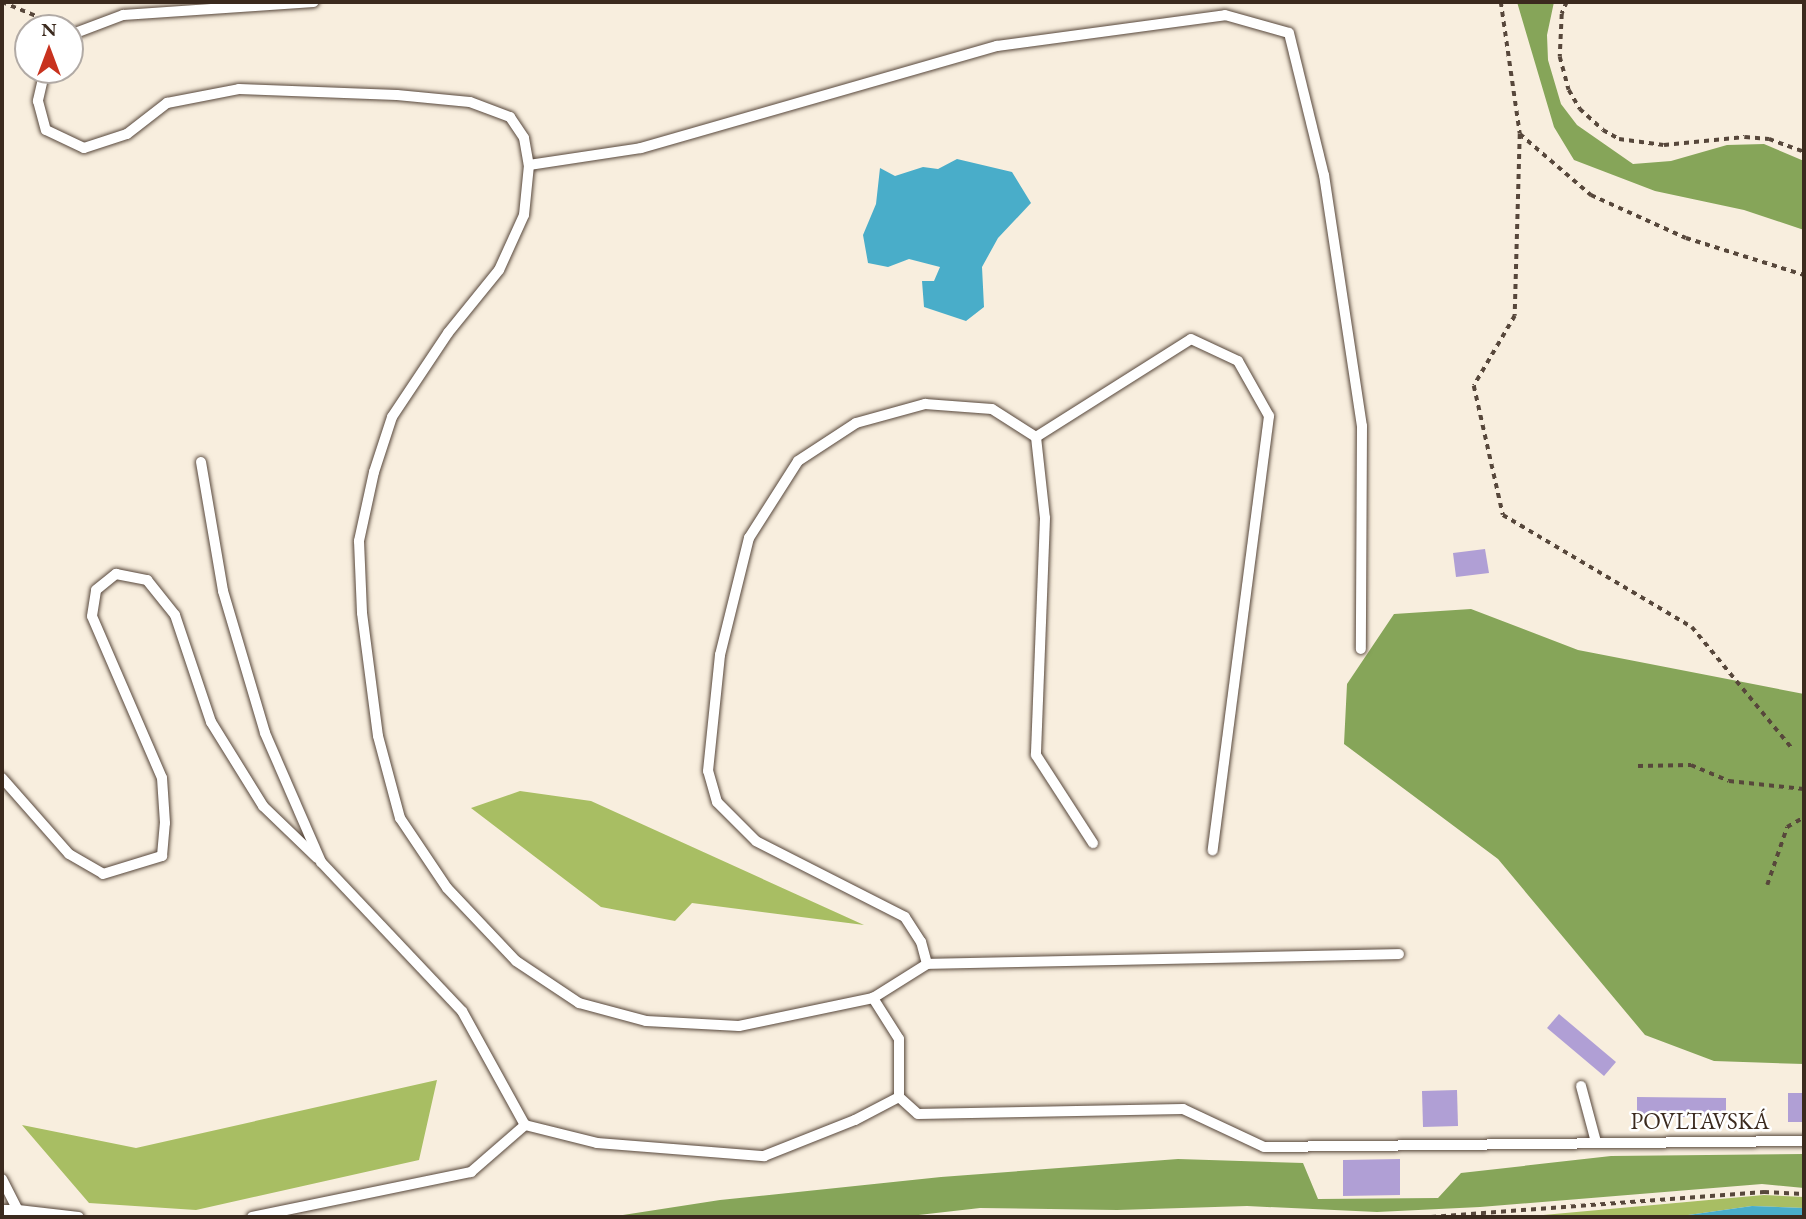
<!DOCTYPE html>
<meta charset="utf-8">
<style>
body{margin:0}
#map{position:relative;width:1806px;height:1219px;overflow:hidden;background:#f8eede;font-family:"EB Garamond",serif}
div>[style]{position:absolute}
.green>*{inset:0;background:#a8be63}
.forest>*{inset:0;background:#86a559}
.water>*{inset:0;background:#49adc9}
.building>*{inset:0;background:#b09fd5}
.path>*{height:3.5px;margin-top:-1.75px;transform-origin:0;background:repeating-linear-gradient(90deg,#57473b 0 5px,transparent 0 10px)}
.roads{filter:drop-shadow(0 0 2px #57473b) drop-shadow(0 0 2px #57473b)}
.lane>*{height:10px;margin:-5px;padding:0 5px;transform-origin:5px;border-radius:5px;background:#fff}
span{translate:-50% -50%;white-space:nowrap;text-align:center;line-height:1.15;-webkit-text-stroke:5px #fff;paint-order:stroke}
.street-label{font-size:23px;color:#3b2a1e}
.frame{position:absolute;inset:0;border:4px solid #3b2a1e;pointer-events:none}
.north{position:absolute;left:14px;top:14px;width:70px;height:70px;box-sizing:border-box;background:#fff;border:2px solid #b1aaa5;border-radius:50%;rotate:0deg;font-size:19px;font-weight:700;line-height:28px;text-align:center;color:#3b2a1e}
.north::after{content:'';display:block;margin:auto;width:24px;height:32px;background:#c8321e;clip-path:polygon(50% 0,100% 100%,50% 72%,0 100%)}
</style>
<div id="map">
<div class="green">
<i style="clip-path:polygon(520px 791px,591px 801px,864px 925px,692px 903px,675px 921px,601px 907px,471px 808px)"></i>
<i style="clip-path:polygon(437px 1080px,419px 1160px,196px 1210px,89px 1203px,22px 1125px,136px 1148px)"></i>
<i style="clip-path:polygon(1764px 1195px,1804px 1197px,1804px 1208px,1752px 1206px,1674px 1217px,1521px 1217px)"></i>
</div>
<div class="forest">
<i style="clip-path:polygon(1517px 2px,1554px 2px,1547px 35px,1548px 60px,1561px 104px,1577px 125px,1633px 164px,1671px 161px,1727px 145px,1764px 144px,1804px 161px,1804px 230px,1744px 210px,1655px 191px,1574px 160px,1554px 127px)"></i>
<i style="clip-path:polygon(1471px 609px,1578px 650px,1804px 694px,1804px 1064px,1714px 1061px,1645px 1035px,1498px 859px,1344px 744px,1347px 684px,1394px 614px)"></i>
<i style="clip-path:polygon(1804px 1154px,1804px 1188px,1762px 1184px,1480px 1207px,1377px 1212px,1247px 1206px,1117px 1210px,980px 1208px,901px 1217px,610px 1217px,720px 1200px,941px 1177px,1178px 1159px,1303px 1163px,1318px 1199px,1438px 1198px,1461px 1173px,1611px 1156px)"></i>
</div>
<div class="water">
<i style="clip-path:polygon(957px 159px,1012px 172px,1031px 203px,998px 238px,982px 267px,984px 307px,966px 321px,924px 307px,922px 281px,934px 281px,940px 267px,909px 259px,888px 267px,868px 263px,863px 235px,876px 204px,880px 168px,895px 176px,923px 167px,938px 169px)"></i>
<i style="clip-path:polygon(1752px 1206px,1804px 1208px,1804px 1217px,1674px 1217px)"></i>
</div>
<div class="building">
<i style="clip-path:polygon(1485px 549px,1489px 573px,1456px 577px,1453px 553px)"></i>
<i style="clip-path:polygon(1559px 1014px,1616px 1062px,1604px 1076px,1547px 1028px)"></i>
<i style="clip-path:polygon(1457px 1090px,1458px 1126px,1423px 1127px,1422px 1091px)"></i>
<i style="clip-path:polygon(1788px 1093px,1804px 1093px,1804px 1122px,1788px 1122px)"></i>
<i style="clip-path:polygon(1637px 1097px,1726px 1098px,1726px 1117px,1637px 1117px)"></i>
<i style="clip-path:polygon(1400px 1159px,1400px 1195px,1343px 1196px,1343px 1160px)"></i>
</div>
<div class="path">
<i style="left:2px;top:2px;width:61px;rotate:22.3deg"></i>
<i style="left:1501px;top:2px;width:133px;rotate:81.8deg"></i>
<i style="left:1520px;top:134px;width:182px;rotate:91.6deg"></i>
<i style="left:1515px;top:316px;width:81px;rotate:120.4deg"></i>
<i style="left:1474px;top:386px;width:132px;rotate:77.3deg"></i>
<i style="left:1503px;top:515px;width:220px;rotate:30.7deg"></i>
<i style="left:1692px;top:627px;width:156px;rotate:50.5deg"></i>
<i style="left:1567px;top:2px;width:13px;rotate:113deg"></i>
<i style="left:1562px;top:14px;width:43px;rotate:92.7deg"></i>
<i style="left:1560px;top:57px;width:34px;rotate:75deg"></i>
<i style="left:1569px;top:90px;width:22px;rotate:60deg"></i>
<i style="left:1580px;top:109px;width:31px;rotate:42deg"></i>
<i style="left:1603px;top:130px;width:18px;rotate:29deg"></i>
<i style="left:1619px;top:139px;width:45px;rotate:7.6deg"></i>
<i style="left:1664px;top:145px;width:81px;rotate:-5.6deg"></i>
<i style="left:1745px;top:137px;width:24px;rotate:5deg"></i>
<i style="left:1769px;top:139px;width:37px;rotate:20deg"></i>
<i style="left:1520px;top:134px;width:94px;rotate:40.7deg"></i>
<i style="left:1591px;top:195px;width:104px;rotate:24.4deg"></i>
<i style="left:1686px;top:238px;width:124px;rotate:17.4deg"></i>
<i style="left:1638px;top:766px;width:53px;rotate:-1.1deg"></i>
<i style="left:1691px;top:765px;width:41px;rotate:22.8deg"></i>
<i style="left:1729px;top:781px;width:75px;rotate:6.1deg"></i>
<i style="left:1767px;top:885px;width:61px;rotate:-71deg"></i>
<i style="left:1787px;top:827px;width:20px;rotate:-30deg"></i>
<i style="left:948px;top:1217px;width:108px"></i>
<i style="left:1220px;top:1217px;width:91px"></i>
<i style="left:1431px;top:1217px;width:334px;rotate:-4.3deg"></i>
<i style="left:1764px;top:1192px;width:40px;rotate:2.9deg"></i>
</div>
<div class="roads">
<div class="lane">
<i style="left:70px;top:35px;width:57px;rotate:-20.7deg"></i>
<i style="left:123px;top:15px;width:191px;rotate:-3.9deg"></i>
<i style="left:45px;top:70px;width:32px;rotate:103deg"></i>
<i style="left:38px;top:101px;width:30px;rotate:75deg"></i>
<i style="left:46px;top:130px;width:42px;rotate:25.3deg"></i>
<i style="left:84px;top:148px;width:45px;rotate:-18deg"></i>
<i style="left:127px;top:134px;width:51px;rotate:-37.8deg"></i>
<i style="left:167px;top:103px;width:73px;rotate:-11deg"></i>
<i style="left:239px;top:89px;width:158px;rotate:2.2deg"></i>
<i style="left:397px;top:95px;width:73px;rotate:5.5deg"></i>
<i style="left:470px;top:102px;width:43px;rotate:20.6deg"></i>
<i style="left:510px;top:117px;width:25px;rotate:56deg"></i>
<i style="left:524px;top:138px;width:27px;rotate:80deg"></i>
<i style="left:529px;top:165px;width:50px;rotate:95.7deg"></i>
<i style="left:524px;top:215px;width:60px;rotate:114.4deg"></i>
<i style="left:499px;top:270px;width:81px;rotate:129deg"></i>
<i style="left:448px;top:333px;width:101px;rotate:123.7deg"></i>
<i style="left:392px;top:417px;width:58px;rotate:108.1deg"></i>
<i style="left:374px;top:472px;width:71px;rotate:102.3deg"></i>
<i style="left:359px;top:541px;width:72px;rotate:87.6deg"></i>
<i style="left:362px;top:613px;width:124px;rotate:82.6deg"></i>
<i style="left:378px;top:736px;width:85px;rotate:75deg"></i>
<i style="left:400px;top:818px;width:84px;rotate:56.1deg"></i>
<i style="left:447px;top:888px;width:100px;rotate:46.6deg"></i>
<i style="left:516px;top:961px;width:76px;rotate:33.7deg"></i>
<i style="left:579px;top:1003px;width:69px;rotate:15deg"></i>
<i style="left:646px;top:1021px;width:93px;rotate:3.1deg"></i>
<i style="left:739px;top:1026px;width:137px;rotate:-11.8deg"></i>
<i style="left:873px;top:998px;width:64px;rotate:-32.2deg"></i>
<i style="left:927px;top:964px;width:472px;rotate:-1.2deg"></i>
<i style="left:529px;top:165px;width:113px;rotate:-8.6deg"></i>
<i style="left:641px;top:148px;width:370px;rotate:-16deg"></i>
<i style="left:997px;top:46px;width:230px;rotate:-7.7deg"></i>
<i style="left:1225px;top:15px;width:66px;rotate:15.7deg"></i>
<i style="left:1289px;top:33px;width:146px;rotate:76.2deg"></i>
<i style="left:1324px;top:175px;width:254px;rotate:81.4deg"></i>
<i style="left:1362px;top:426px;width:223px;rotate:90.3deg"></i>
<i style="left:1036px;top:437px;width:183px;rotate:-32.3deg"></i>
<i style="left:1191px;top:339px;width:52px;rotate:25.1deg"></i>
<i style="left:1238px;top:361px;width:63px;rotate:60.6deg"></i>
<i style="left:1269px;top:416px;width:438px;rotate:97.4deg"></i>
<i style="left:201px;top:462px;width:131px;rotate:80.3deg"></i>
<i style="left:223px;top:591px;width:148px;rotate:73.5deg"></i>
<i style="left:265px;top:733px;width:141px;rotate:66.5deg"></i>
<i style="left:321px;top:862px;width:205px;rotate:46.6deg"></i>
<i style="left:462px;top:1011px;width:130px;rotate:61.1deg"></i>
<i style="left:525px;top:1125px;width:74px;rotate:14deg"></i>
<i style="left:597px;top:1143px;width:168px;rotate:4.5deg"></i>
<i style="left:764px;top:1156px;width:98px;rotate:-21.6deg"></i>
<i style="left:855px;top:1120px;width:50px;rotate:-27.6deg"></i>
<i style="left:899px;top:1097px;width:58px;rotate:-90deg"></i>
<i style="left:899px;top:1039px;width:49px;rotate:-122.4deg"></i>
<i style="left:2px;top:778px;width:101px;rotate:48.6deg"></i>
<i style="left:69px;top:854px;width:39px;rotate:30deg"></i>
<i style="left:103px;top:874px;width:62px;rotate:-17deg"></i>
<i style="left:162px;top:856px;width:33px;rotate:-85deg"></i>
<i style="left:165px;top:823px;width:45px;rotate:-93.8deg"></i>
<i style="left:162px;top:778px;width:176px;rotate:-113.4deg"></i>
<i style="left:92px;top:616px;width:26px;rotate:-81deg"></i>
<i style="left:96px;top:590px;width:26px;rotate:-39deg"></i>
<i style="left:116px;top:574px;width:32px;rotate:11deg"></i>
<i style="left:147px;top:580px;width:45px;rotate:51.3deg"></i>
<i style="left:175px;top:615px;width:113px;rotate:71.4deg"></i>
<i style="left:211px;top:722px;width:99px;rotate:58.2deg"></i>
<i style="left:263px;top:806px;width:75px;rotate:43.9deg"></i>
<i style="left:927px;top:964px;width:23px;rotate:-105deg"></i>
<i style="left:921px;top:942px;width:30px;rotate:-123deg"></i>
<i style="left:905px;top:917px;width:167px;rotate:-153deg"></i>
<i style="left:756px;top:841px;width:55px;rotate:-135deg"></i>
<i style="left:717px;top:802px;width:32px;rotate:-106deg"></i>
<i style="left:708px;top:771px;width:117px;rotate:-84.1deg"></i>
<i style="left:720px;top:655px;width:121px;rotate:-76.1deg"></i>
<i style="left:749px;top:538px;width:91px;rotate:-57.5deg"></i>
<i style="left:798px;top:461px;width:69px;rotate:-33.2deg"></i>
<i style="left:856px;top:423px;width:72px;rotate:-15.4deg"></i>
<i style="left:925px;top:404px;width:67px;rotate:4.3deg"></i>
<i style="left:992px;top:409px;width:52px;rotate:32.5deg"></i>
<i style="left:1036px;top:437px;width:81px;rotate:83.7deg"></i>
<i style="left:1045px;top:518px;width:237px;rotate:92.2deg"></i>
<i style="left:1036px;top:755px;width:105px;rotate:57.1deg"></i>
<i style="left:1581px;top:1086px;width:58px;rotate:75deg"></i>
<i style="left:899px;top:1097px;width:25px;rotate:42deg"></i>
<i style="left:918px;top:1114px;width:265px;rotate:-1.1deg"></i>
<i style="left:1183px;top:1109px;width:89px;rotate:25.1deg"></i>
<i style="left:1264px;top:1147px;width:540px;rotate:-0.64deg"></i>
<i style="left:2px;top:1179px;width:35px;rotate:63deg"></i>
<i style="left:18px;top:1210px;width:61px;rotate:6.5deg"></i>
<i style="left:2px;top:1210px;width:16px"></i>
<i style="left:252px;top:1217px;width:224px;rotate:-11.6deg"></i>
<i style="left:471px;top:1172px;width:72px;rotate:-41deg"></i>
</div>
</div>
<div class="street-label">
<span style="left:1700px;top:1121px">POVLTAVSKÁ</span>
</div>
<div class="frame"></div>
<div class="north">N</div>
</div>
